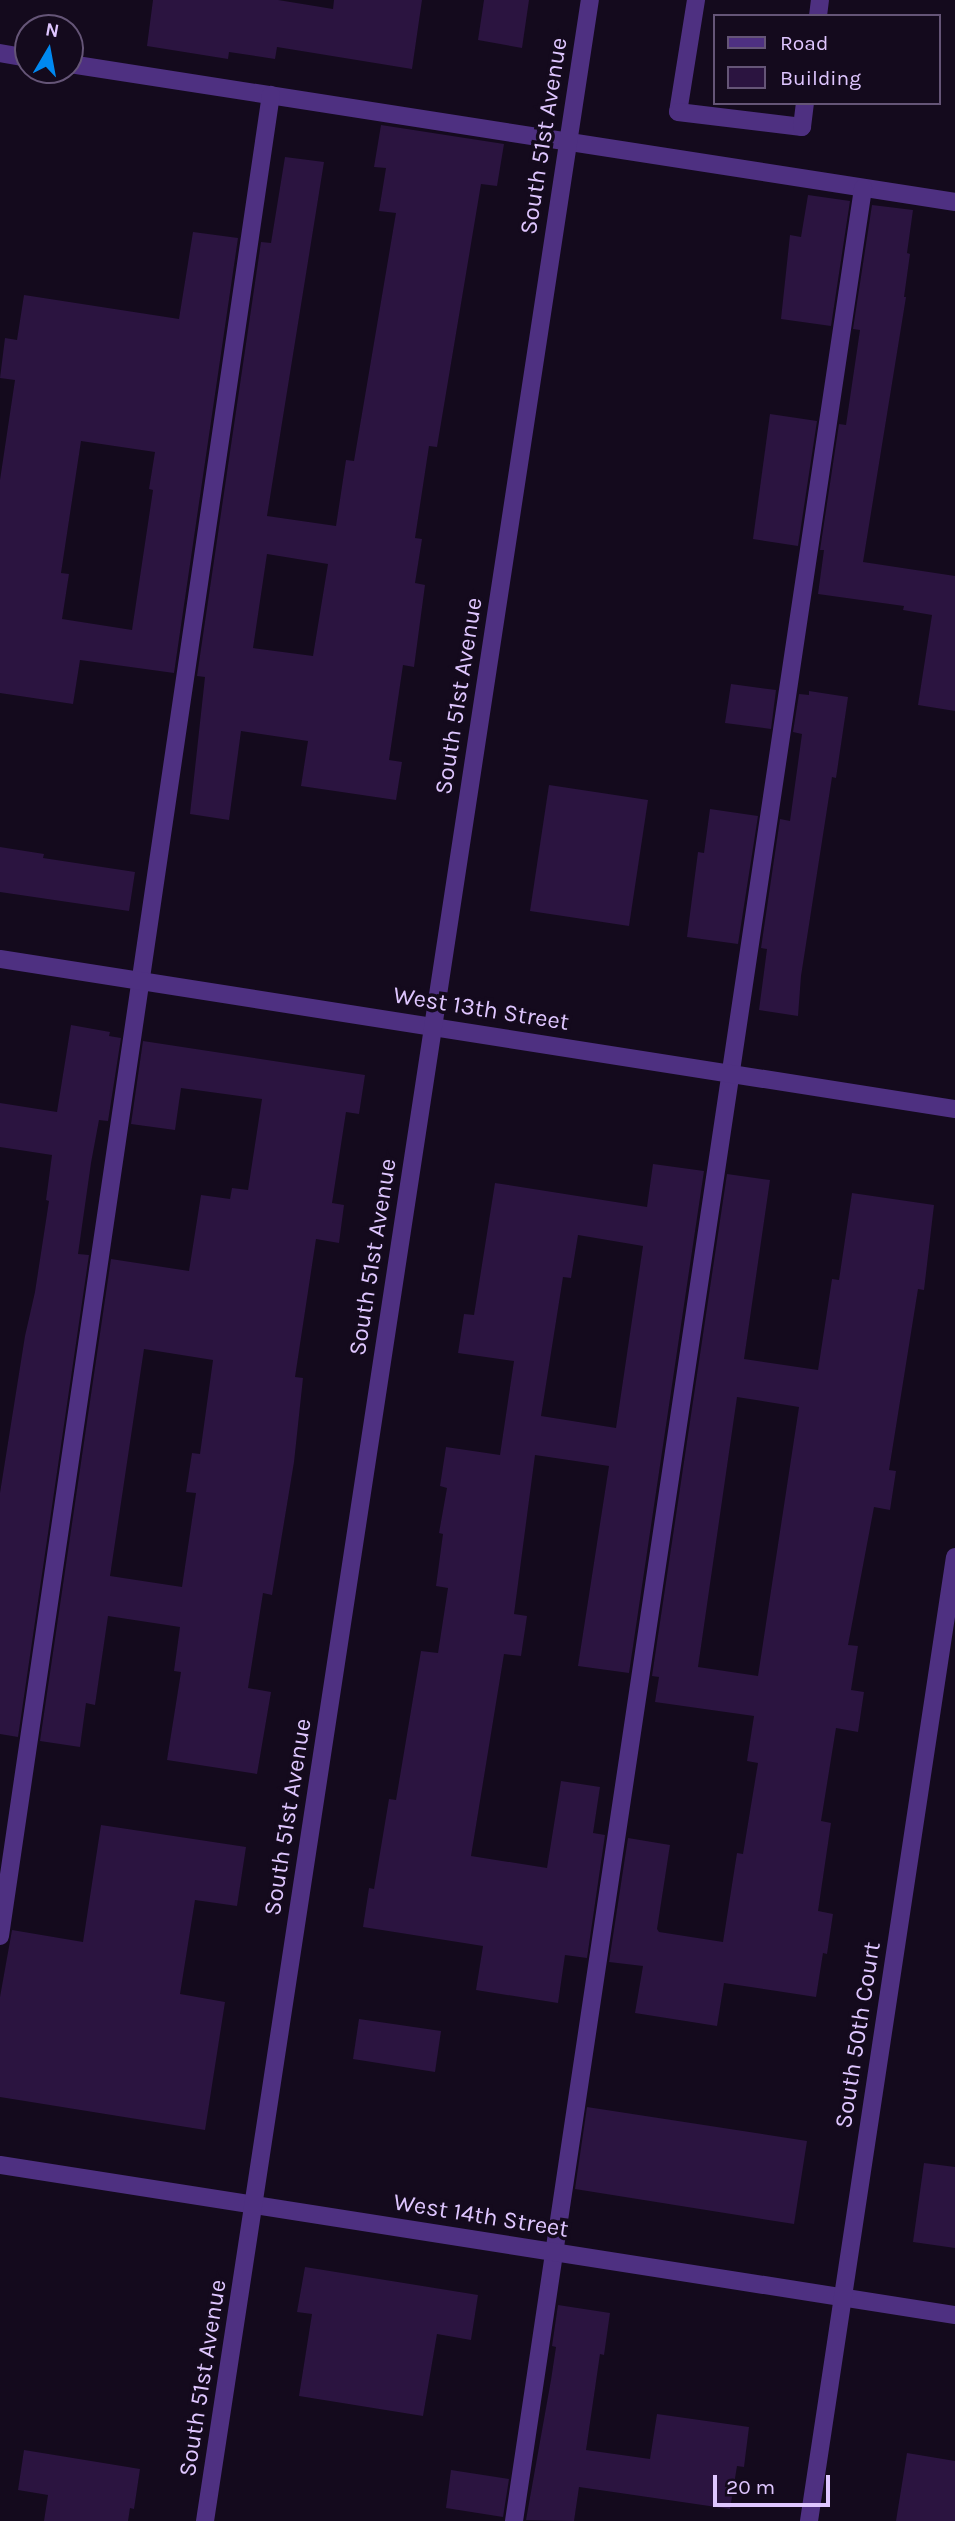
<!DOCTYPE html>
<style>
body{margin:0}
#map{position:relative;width:955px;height:2521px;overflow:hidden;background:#140a1d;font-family:Karla,sans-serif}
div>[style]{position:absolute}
.building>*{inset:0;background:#2b1440}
.service>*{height:18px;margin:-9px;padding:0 9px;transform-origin:9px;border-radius:9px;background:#4e3081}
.minor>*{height:18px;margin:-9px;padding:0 9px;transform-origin:9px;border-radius:9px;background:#4e3081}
span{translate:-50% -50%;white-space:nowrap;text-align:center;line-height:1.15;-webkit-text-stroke:7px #140a1d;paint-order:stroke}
.street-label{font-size:24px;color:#dfc6ff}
.legend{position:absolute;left:713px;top:14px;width:228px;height:91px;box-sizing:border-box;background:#140a1d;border:2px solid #655577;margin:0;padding:9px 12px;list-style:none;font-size:21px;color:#dfc6ff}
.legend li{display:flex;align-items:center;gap:14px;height:35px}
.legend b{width:35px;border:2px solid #655577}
.north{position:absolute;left:14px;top:14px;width:70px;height:70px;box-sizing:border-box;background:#140a1d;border:2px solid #655577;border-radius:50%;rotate:10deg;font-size:19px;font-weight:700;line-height:28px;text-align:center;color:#dfc6ff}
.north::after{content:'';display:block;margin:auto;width:24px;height:32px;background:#0089f1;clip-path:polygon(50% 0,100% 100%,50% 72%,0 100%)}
.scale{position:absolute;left:713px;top:2475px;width:117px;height:32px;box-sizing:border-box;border:4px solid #dfc6ff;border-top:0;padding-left:9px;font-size:21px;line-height:24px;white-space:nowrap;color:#dfc6ff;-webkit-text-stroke:5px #140a1d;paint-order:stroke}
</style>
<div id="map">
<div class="building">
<i style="clip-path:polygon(153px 0,278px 0,333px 9px,334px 0,422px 0,412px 69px,277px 47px,275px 59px,229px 52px,228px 59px,147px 46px)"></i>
<i style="clip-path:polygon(484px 0,529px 0,522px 48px,478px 40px)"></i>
<i style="clip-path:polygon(evenodd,381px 125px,504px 144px,497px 186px,481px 184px,437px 447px,429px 446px,415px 538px,422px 539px,415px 583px,425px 585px,414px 667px,403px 665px,389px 760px,402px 762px,396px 800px,301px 786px,308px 741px,241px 731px,229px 820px,190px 814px,205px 677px,197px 676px,261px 242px,271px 243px,285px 157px,324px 162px,267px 516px,336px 526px,346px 460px,354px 461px,396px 213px,379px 211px,386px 168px,374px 167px,381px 125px,267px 554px,328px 564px,313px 656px,253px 648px,267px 554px)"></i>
<i style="clip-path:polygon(808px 195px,850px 201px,831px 326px,781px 319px,790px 235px,801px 237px)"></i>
<i style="clip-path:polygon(872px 205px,913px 210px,907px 253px,910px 254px,904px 297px,906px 297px,863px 562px,955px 576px,955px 711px,918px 705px,932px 615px,903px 610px,904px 606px,818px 594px,824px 550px,820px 550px,839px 424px,846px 425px,860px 330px,853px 329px)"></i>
<i style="clip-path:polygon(evenodd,193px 232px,238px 238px,174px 673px,80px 660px,73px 704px,0 693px,0 480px,15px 380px,0 378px,5px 338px,17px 340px,24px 295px,179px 319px,193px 232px,81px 441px,155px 452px,149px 489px,153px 490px,132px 630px,62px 619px,69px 574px,61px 573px,81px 441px)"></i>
<i style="clip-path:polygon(770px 414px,817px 421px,798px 546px,753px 539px)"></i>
<i style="clip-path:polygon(731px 684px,776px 690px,771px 729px,725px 723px)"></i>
<i style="clip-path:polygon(809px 691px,848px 697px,836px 778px,832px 777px,801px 976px,798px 1016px,759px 1010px,767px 949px,761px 948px,780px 819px,790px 821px,802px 734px,793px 732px,799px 694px,809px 695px)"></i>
<i style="clip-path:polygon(549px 785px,648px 800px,629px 926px,530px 911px)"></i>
<i style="clip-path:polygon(710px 809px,758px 816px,738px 944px,687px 937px,698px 852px,704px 853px)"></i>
<i style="clip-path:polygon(0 847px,44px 854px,43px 858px,135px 872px,129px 911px,0 892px)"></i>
<i style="clip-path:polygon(71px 1025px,110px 1032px,109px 1036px,121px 1038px,108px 1121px,99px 1120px,91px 1163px,78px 1254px,89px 1255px,18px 1737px,0 1734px,0 1493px,25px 1336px,35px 1292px,49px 1201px,46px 1200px,52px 1155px,0 1147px,0 1103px,57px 1112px)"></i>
<i style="clip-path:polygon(evenodd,143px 1041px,365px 1075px,359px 1114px,346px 1112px,332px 1203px,344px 1205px,339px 1243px,316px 1239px,295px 1377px,303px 1378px,294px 1462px,272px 1595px,263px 1593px,248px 1688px,271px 1692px,257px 1774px,167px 1760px,181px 1672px,174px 1671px,180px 1627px,108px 1616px,95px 1705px,86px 1703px,80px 1747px,40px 1741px,111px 1259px,189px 1271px,201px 1195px,230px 1199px,232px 1188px,248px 1190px,262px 1099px,181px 1088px,175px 1130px,131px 1124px,143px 1041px,144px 1349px,213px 1360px,200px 1454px,192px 1453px,186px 1492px,196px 1493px,182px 1587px,110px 1576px,144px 1349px)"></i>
<i style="clip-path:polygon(evenodd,653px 1164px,704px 1171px,629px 1673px,578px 1666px,609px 1466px,535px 1455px,514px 1614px,527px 1616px,521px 1656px,504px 1654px,471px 1856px,547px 1868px,561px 1781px,600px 1787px,593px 1833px,605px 1835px,587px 1958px,565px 1955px,558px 2003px,476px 1990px,483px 1946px,363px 1927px,369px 1888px,374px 1889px,389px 1799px,396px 1800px,421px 1651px,438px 1653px,448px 1588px,436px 1586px,443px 1534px,439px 1533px,447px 1488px,440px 1486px,446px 1447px,500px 1455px,514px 1361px,458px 1353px,464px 1314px,474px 1315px,495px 1183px,647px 1207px,653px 1164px,578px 1235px,643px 1246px,616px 1428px,541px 1416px,563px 1277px,571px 1278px,578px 1235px)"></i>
<i style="clip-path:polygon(evenodd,727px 1174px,770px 1180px,744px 1359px,818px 1370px,832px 1279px,839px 1280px,852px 1193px,934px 1205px,924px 1290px,918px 1289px,889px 1470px,896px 1471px,890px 1510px,874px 1507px,848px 1645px,858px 1646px,851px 1690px,864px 1692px,858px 1732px,836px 1728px,821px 1821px,831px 1823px,818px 1911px,833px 1914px,827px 1954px,823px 1953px,816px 1997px,724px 1983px,717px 2026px,635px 2013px,643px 1966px,609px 1962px,628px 1838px,670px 1845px,657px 1929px,659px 1932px,723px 1942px,737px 1853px,743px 1854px,758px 1763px,747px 1761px,754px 1716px,655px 1702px,659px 1677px,652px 1676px,727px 1174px,737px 1397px,799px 1407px,758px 1676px,698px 1667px,737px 1397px)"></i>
<i style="clip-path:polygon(101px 1825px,246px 1847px,237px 1906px,195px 1900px,180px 1994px,225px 2002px,205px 2130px,0 2097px,0 1997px,12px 1930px,83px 1942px)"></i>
<i style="clip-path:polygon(359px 2019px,441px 2031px,435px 2072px,353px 2059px)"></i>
<i style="clip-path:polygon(587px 2107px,807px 2141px,794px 2224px,575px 2189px)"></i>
<i style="clip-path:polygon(924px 2163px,955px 2167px,955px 2248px,913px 2242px)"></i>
<i style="clip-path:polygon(305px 2267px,478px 2295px,471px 2340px,437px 2334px,423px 2416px,299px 2396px,312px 2314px,297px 2312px)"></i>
<i style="clip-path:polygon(558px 2305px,610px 2313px,604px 2355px,600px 2354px,586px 2450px,650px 2459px,657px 2414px,749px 2427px,744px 2467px,737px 2466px,730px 2509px,579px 2487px,574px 2521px,526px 2520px,551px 2380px,556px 2347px,552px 2346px)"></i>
<i style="clip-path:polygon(24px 2450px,140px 2469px,134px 2509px,130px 2508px,128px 2521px,44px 2521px,48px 2495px,18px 2490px)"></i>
<i style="clip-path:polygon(907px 2453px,955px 2461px,955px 2521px,896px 2521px)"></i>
<i style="clip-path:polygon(451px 2470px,509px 2479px,503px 2517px,446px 2508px)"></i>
</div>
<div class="service">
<i style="left:696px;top:0;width:113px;rotate:99.1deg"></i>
<i style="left:678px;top:112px;width:125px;rotate:6.9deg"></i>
<i style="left:802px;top:127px;width:24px;rotate:-83deg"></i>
<i style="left:818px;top:16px;width:16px;rotate:-83deg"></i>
<i style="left:0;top:53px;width:28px;rotate:10deg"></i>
<i style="left:70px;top:64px;width:896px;rotate:8.86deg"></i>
<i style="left:0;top:1936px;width:1861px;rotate:-81.63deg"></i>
<i style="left:514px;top:2521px;width:2359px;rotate:-81.49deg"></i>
</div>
<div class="minor">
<i style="left:0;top:959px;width:967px;rotate:8.93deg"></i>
<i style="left:0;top:2165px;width:967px;rotate:8.93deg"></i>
<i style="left:205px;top:2521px;width:2550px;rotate:-81.32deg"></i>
<i style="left:809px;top:2521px;width:975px;rotate:-81.39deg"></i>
</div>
<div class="street-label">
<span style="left:544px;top:136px;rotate:-81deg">South 51st Avenue</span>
<span style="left:459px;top:696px;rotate:-81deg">South 51st Avenue</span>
<span style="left:481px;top:1009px;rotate:9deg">West 13th Street</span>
<span style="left:373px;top:1257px;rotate:-81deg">South 51st Avenue</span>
<span style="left:288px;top:1817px;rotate:-81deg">South 51st Avenue</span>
<span style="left:858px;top:2035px;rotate:-81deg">South 50th Court</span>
<span style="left:481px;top:2216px;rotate:9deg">West 14th Street</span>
<span style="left:203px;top:2378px;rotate:-81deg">South 51st Avenue</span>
</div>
<ul class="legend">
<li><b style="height:9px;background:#4e3081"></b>Road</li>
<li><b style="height:19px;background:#2b1440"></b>Building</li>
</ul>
<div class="north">N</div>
<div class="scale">20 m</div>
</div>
